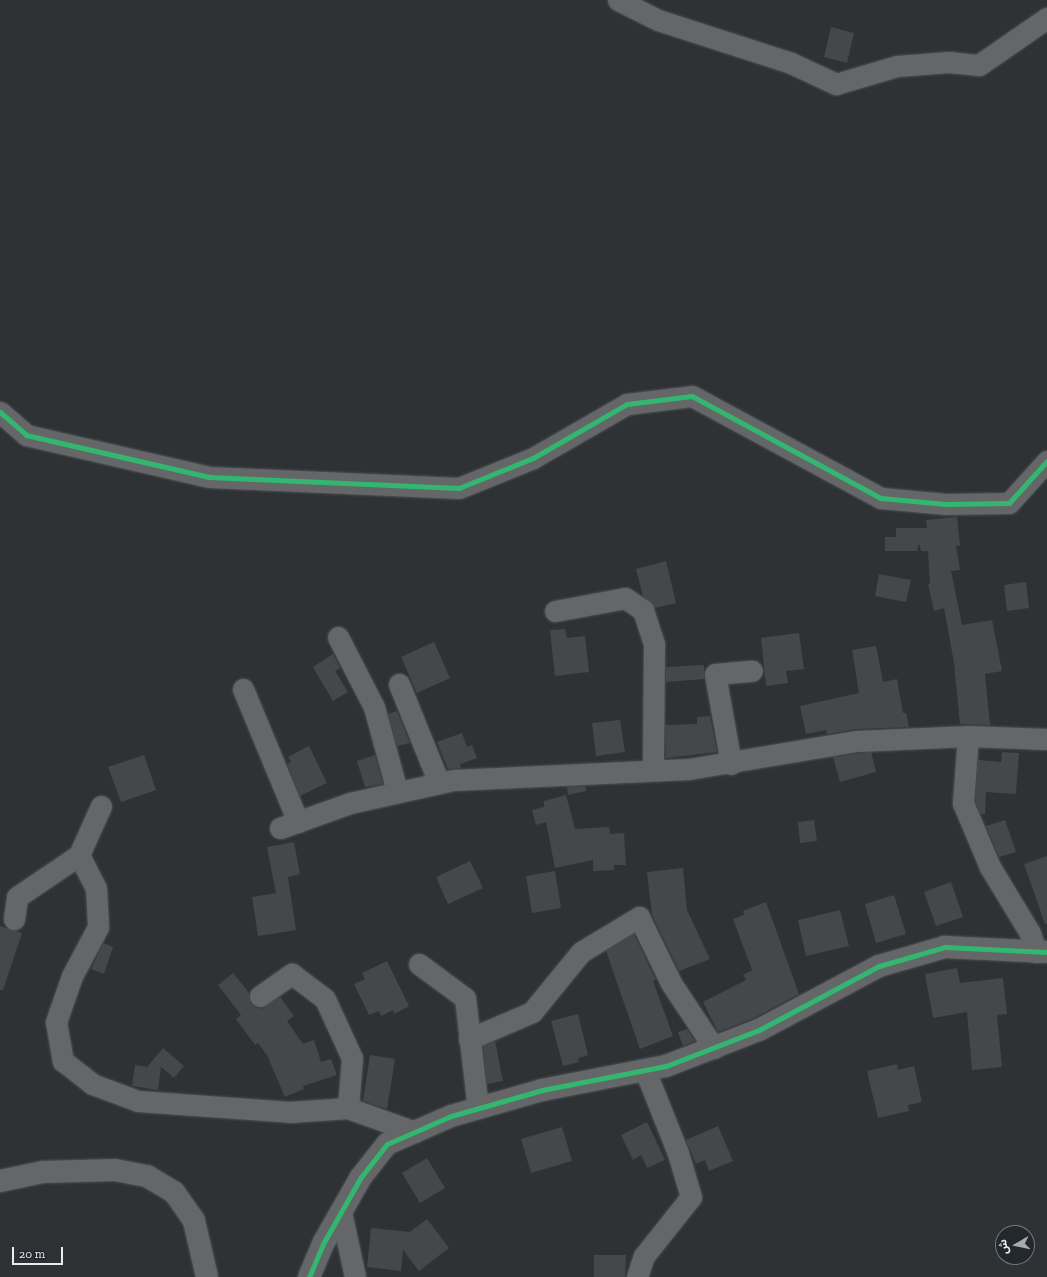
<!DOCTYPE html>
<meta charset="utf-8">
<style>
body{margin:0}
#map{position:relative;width:1047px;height:1277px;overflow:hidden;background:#2f3235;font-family:"Zilla Slab","Noto Sans Arabic",serif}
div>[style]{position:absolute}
.building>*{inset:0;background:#45484a}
.roads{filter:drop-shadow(0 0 1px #4e5153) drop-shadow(0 0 1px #4e5153)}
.minor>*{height:21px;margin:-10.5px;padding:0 10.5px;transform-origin:10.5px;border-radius:10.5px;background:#646668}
.tertiary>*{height:22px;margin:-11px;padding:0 11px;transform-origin:11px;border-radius:11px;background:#646668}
.cycleway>*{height:5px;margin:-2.5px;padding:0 2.5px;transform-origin:2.5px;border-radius:2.5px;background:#33b770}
span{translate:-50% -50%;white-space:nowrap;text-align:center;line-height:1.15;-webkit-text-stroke:3.5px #23282d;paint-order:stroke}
.north{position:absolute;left:995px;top:1225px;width:40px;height:40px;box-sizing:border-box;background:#23282d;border:1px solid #72767b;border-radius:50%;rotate:261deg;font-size:11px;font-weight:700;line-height:16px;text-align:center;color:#e8ebef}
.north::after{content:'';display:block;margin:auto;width:14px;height:18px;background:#a7aaae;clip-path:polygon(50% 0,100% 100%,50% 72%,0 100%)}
.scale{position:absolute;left:12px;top:1247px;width:51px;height:18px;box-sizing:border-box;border:2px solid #e8ebef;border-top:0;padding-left:5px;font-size:12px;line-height:14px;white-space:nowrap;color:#e8ebef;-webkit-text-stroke:3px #23282d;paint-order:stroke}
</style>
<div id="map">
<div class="building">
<i style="clip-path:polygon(831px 27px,854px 33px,847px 63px,824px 57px)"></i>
<i style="clip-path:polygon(957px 517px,960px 546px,956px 546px,960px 570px,951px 571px,962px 625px,992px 620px,1002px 671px,985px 674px,990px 725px,960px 724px,954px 663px,944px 608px,934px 611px,928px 584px,930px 584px,928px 551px,921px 551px,919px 543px,917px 551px,885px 551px,885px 537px,896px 537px,896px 528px,927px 528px,926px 520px)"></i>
<i style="clip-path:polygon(666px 561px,676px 603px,655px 608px,643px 596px,636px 569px)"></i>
<i style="clip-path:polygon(879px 574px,911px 580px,906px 602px,875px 596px)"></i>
<i style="clip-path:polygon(1026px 582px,1029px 608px,1007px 611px,1004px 585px)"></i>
<i style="clip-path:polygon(565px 629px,567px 638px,585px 636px,589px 672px,555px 676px,550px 630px)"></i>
<i style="clip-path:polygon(799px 633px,804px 669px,786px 671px,788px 683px,766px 686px,761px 638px)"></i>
<i style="clip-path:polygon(434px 642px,450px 678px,417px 693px,401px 657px)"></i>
<i style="clip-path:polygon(876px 646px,883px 682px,897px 679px,903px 713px,906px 713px,909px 727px,856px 729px,827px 734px,826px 730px,806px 734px,800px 706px,859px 693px,852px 650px)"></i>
<i style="clip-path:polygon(333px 654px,340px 668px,335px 671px,348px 692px,333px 701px,313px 667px)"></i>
<i style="clip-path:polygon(704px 665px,704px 679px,666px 682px,666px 667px)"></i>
<i style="clip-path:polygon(397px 711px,410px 743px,397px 746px,388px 714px)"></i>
<i style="clip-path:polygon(710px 716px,717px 752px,666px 758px,665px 725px,697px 724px,697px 717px)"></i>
<i style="clip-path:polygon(620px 720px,625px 752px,596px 756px,592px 723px)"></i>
<i style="clip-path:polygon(462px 733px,467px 747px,472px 745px,477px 758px,460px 764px,461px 768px,448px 769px,437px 742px)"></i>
<i style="clip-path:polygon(309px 746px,327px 783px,300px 796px,287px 764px,291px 762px,288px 757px)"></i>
<i style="clip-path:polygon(871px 752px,876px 772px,840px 782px,833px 757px)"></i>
<i style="clip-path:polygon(1002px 752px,1019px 753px,1016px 794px,986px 792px,985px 814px,980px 814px,975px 801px,978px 760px,1001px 762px)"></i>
<i style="clip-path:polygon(144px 755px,156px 790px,121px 802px,108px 767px)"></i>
<i style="clip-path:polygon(375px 755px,383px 784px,365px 787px,357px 761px)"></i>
<i style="clip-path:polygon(585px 786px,586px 791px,568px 795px,567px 787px)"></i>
<i style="clip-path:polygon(566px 795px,575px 829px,609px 827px,610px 834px,624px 833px,626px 865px,614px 865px,614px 870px,593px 871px,593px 860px,555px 868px,546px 822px,536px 825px,532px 810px,544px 807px,544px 801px)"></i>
<i style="clip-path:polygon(814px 820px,817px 841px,800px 843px,798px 822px)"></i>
<i style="clip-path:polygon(1005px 820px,1016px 852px,999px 857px,986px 826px)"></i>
<i style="clip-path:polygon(294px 842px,300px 874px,288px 877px,296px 930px,258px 936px,252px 897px,276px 893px,267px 847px)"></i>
<i style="clip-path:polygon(1047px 856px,1047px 924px,1045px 924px,1024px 864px)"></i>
<i style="clip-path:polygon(470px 861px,483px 888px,448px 904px,436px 877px)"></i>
<i style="clip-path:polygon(683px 868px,687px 910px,710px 959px,679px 971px,652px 915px,647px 872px)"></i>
<i style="clip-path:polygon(555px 871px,561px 908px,532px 913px,526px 876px)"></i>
<i style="clip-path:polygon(951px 882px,963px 917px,936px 926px,924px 892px)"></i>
<i style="clip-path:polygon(894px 895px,906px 934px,876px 943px,865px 904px)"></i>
<i style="clip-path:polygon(766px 902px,799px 994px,752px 1019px,718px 1032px,703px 1002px,746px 980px,743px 975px,752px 970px,733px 919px,744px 915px,743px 911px)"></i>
<i style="clip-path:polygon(840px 910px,849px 946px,806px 956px,798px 920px)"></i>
<i style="clip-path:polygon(0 926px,22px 933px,3px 990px,0 990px)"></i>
<i style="clip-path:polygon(634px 934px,656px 980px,653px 981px,673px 1036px,640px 1049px,606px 951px)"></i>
<i style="clip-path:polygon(103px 943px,113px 947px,104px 974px,91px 969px)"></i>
<i style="clip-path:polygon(387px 961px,409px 1006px,394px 1014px,393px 1010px,381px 1016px,379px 1011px,369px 1015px,354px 984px,365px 979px,362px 973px)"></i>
<i style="clip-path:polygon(957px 968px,960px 983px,1003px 978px,1007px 1014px,997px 1015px,1002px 1067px,972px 1070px,967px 1012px,933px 1018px,925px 974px)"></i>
<i style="clip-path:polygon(233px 973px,249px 993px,250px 1002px,255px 1007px,262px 1009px,280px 997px,294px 1016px,287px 1021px,303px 1044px,314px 1040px,321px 1062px,331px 1059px,337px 1075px,303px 1086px,304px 1089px,285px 1097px,267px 1055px,258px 1043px,255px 1045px,236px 1019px,241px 1015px,218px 985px)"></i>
<i style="clip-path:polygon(578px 1014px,588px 1055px,578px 1058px,579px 1062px,563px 1066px,551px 1021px)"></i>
<i style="clip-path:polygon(687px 1029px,695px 1041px,683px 1046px,678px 1032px)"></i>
<i style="clip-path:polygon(495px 1041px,503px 1081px,487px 1084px,483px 1046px)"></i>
<i style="clip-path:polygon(163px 1048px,184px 1066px,174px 1078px,161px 1067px,158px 1090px,132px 1086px,135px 1065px,147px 1067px)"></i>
<i style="clip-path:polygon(370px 1055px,395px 1059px,387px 1109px,363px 1101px)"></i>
<i style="clip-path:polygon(897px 1064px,898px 1070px,914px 1066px,922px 1102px,908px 1105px,909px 1111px,878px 1118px,867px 1071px)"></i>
<i style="clip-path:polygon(647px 1122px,665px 1160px,647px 1168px,641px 1155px,633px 1160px,621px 1135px)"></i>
<i style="clip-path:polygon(718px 1126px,733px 1161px,709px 1171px,705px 1160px,696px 1164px,686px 1140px)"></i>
<i style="clip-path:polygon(562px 1127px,572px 1161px,531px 1173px,521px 1139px)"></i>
<i style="clip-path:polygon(427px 1158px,445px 1188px,420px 1203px,402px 1173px)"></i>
<i style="clip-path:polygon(427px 1219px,449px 1248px,419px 1271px,403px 1250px,401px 1271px,367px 1267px,371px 1228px,410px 1232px)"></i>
<i style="clip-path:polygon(594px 1255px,626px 1255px,625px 1277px,594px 1277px)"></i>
</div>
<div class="roads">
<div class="minor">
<i style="left:618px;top:0;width:45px;rotate:26.6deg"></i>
<i style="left:658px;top:20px;width:140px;rotate:17.9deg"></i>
<i style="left:791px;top:63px;width:50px;rotate:25deg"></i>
<i style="left:836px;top:84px;width:64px;rotate:-16.4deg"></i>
<i style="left:897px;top:66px;width:52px;rotate:-4.4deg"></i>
<i style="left:949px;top:62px;width:30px;rotate:6deg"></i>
<i style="left:979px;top:65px;width:83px;rotate:-34.7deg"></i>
<i style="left:0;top:412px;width:35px;rotate:41deg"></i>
<i style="left:26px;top:435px;width:188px;rotate:12.9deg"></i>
<i style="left:209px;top:477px;width:250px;rotate:2.5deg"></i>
<i style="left:459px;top:488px;width:80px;rotate:-22.1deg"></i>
<i style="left:533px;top:458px;width:108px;rotate:-29.9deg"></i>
<i style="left:627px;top:404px;width:65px;rotate:-7deg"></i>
<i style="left:692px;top:396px;width:215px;rotate:28.4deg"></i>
<i style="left:881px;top:498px;width:65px;rotate:5.3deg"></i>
<i style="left:946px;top:504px;width:63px;rotate:-0.9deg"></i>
<i style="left:1009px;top:503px;width:57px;rotate:-47.9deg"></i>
<i style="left:555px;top:611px;width:71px;rotate:-10.5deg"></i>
<i style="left:625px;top:598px;width:22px;rotate:34deg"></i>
<i style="left:643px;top:610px;width:36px;rotate:72deg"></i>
<i style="left:654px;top:644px;width:125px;rotate:90.5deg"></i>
<i style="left:338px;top:637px;width:79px;rotate:62.8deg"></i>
<i style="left:374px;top:707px;width:87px;rotate:74.7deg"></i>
<i style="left:399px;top:684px;width:107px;rotate:68deg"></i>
<i style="left:243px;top:689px;width:144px;rotate:67.5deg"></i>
<i style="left:968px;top:736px;width:67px;rotate:94.3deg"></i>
<i style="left:963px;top:803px;width:69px;rotate:67.1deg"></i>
<i style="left:990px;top:867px;width:77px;rotate:58.8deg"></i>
<i style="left:1030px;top:933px;width:20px;rotate:72deg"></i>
<i style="left:731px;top:764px;width:91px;rotate:-100.1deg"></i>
<i style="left:715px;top:674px;width:37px;rotate:-5deg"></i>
<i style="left:101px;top:806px;width:54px;rotate:114.2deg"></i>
<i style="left:79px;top:855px;width:37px;rotate:63deg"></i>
<i style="left:96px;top:888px;width:39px;rotate:87deg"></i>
<i style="left:98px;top:927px;width:55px;rotate:118deg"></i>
<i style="left:72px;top:976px;width:49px;rotate:109.2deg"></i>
<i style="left:56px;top:1022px;width:40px;rotate:80deg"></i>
<i style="left:63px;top:1061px;width:37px;rotate:38deg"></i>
<i style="left:92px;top:1084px;width:49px;rotate:20.3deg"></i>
<i style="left:138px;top:1101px;width:152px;rotate:4.1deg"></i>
<i style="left:290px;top:1112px;width:58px;rotate:-3.9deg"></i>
<i style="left:348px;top:1108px;width:71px;rotate:19.7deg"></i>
<i style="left:280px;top:828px;width:74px;rotate:-19.7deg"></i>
<i style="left:350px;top:803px;width:107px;rotate:-12.5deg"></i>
<i style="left:454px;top:780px;width:235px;rotate:-2.7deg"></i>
<i style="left:689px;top:769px;width:170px;rotate:-9.5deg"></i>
<i style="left:857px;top:741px;width:111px;rotate:-2.6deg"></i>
<i style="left:968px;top:736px;width:79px;rotate:2.2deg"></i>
<i style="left:14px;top:919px;width:22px;rotate:-82deg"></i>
<i style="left:17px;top:897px;width:75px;rotate:-34.1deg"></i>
<i style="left:419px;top:964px;width:57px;rotate:36.5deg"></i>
<i style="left:465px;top:998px;width:111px;rotate:83.3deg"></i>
<i style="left:260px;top:996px;width:39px;rotate:-35deg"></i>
<i style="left:292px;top:974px;width:41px;rotate:37.1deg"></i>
<i style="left:325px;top:999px;width:65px;rotate:65.4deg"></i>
<i style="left:352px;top:1058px;width:50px;rotate:94.6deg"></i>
<i style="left:469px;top:1039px;width:69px;rotate:-23.2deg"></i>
<i style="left:532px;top:1012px;width:77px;rotate:-50.8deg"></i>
<i style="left:581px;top:952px;width:68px;rotate:-31.1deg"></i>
<i style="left:639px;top:917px;width:73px;rotate:64.1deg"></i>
<i style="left:671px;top:983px;width:78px;rotate:56.5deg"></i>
<i style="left:341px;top:1212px;width:66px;rotate:77.8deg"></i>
<i style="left:637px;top:1277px;width:22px;rotate:-72deg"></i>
<i style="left:644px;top:1256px;width:75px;rotate:-51.5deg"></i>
<i style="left:691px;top:1197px;width:46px;rotate:-106.5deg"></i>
<i style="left:678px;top:1153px;width:89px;rotate:-111.7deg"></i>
</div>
<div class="tertiary">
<i style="left:0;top:1181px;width:44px;rotate:-11.8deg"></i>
<i style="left:43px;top:1172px;width:72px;rotate:-1.6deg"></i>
<i style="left:115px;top:1170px;width:33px;rotate:11deg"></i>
<i style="left:147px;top:1176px;width:31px;rotate:31deg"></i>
<i style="left:174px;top:1192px;width:35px;rotate:55deg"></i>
<i style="left:194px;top:1221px;width:57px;rotate:76.9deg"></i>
<i style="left:309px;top:1277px;width:38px;rotate:-67deg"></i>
<i style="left:324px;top:1242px;width:75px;rotate:-60.4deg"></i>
<i style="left:361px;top:1177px;width:42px;rotate:-51.8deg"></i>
<i style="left:387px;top:1144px;width:70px;rotate:-23.6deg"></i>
<i style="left:451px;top:1116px;width:95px;rotate:-15.9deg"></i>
<i style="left:542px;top:1090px;width:126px;rotate:-11deg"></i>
<i style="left:666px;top:1066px;width:100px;rotate:-21.2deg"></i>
<i style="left:759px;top:1030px;width:136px;rotate:-28.1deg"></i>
<i style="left:879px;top:966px;width:69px;rotate:-16.1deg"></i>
<i style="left:945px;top:947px;width:102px;rotate:2.8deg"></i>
</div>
</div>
<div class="cycleway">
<i style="left:0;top:412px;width:35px;rotate:41deg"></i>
<i style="left:26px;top:435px;width:188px;rotate:12.9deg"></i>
<i style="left:209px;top:477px;width:250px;rotate:2.5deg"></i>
<i style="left:459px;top:488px;width:80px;rotate:-22.1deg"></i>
<i style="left:533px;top:458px;width:108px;rotate:-29.9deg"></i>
<i style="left:627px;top:404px;width:65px;rotate:-7deg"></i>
<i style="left:692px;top:396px;width:215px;rotate:28.4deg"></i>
<i style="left:881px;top:498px;width:65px;rotate:5.3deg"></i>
<i style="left:946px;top:504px;width:63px;rotate:-0.9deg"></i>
<i style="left:1009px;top:503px;width:57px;rotate:-47.9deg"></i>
<i style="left:309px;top:1277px;width:38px;rotate:-67deg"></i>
<i style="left:324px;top:1242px;width:75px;rotate:-60.4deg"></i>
<i style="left:361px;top:1177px;width:42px;rotate:-51.8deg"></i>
<i style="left:387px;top:1144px;width:70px;rotate:-23.6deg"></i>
<i style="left:451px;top:1116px;width:95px;rotate:-15.9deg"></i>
<i style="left:542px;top:1090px;width:126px;rotate:-11deg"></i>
<i style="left:666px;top:1066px;width:100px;rotate:-21.2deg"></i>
<i style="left:759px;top:1030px;width:136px;rotate:-28.1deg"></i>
<i style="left:879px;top:966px;width:69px;rotate:-16.1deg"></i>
<i style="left:945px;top:947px;width:102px;rotate:2.8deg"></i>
</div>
<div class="north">ش</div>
<div class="scale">20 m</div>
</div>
